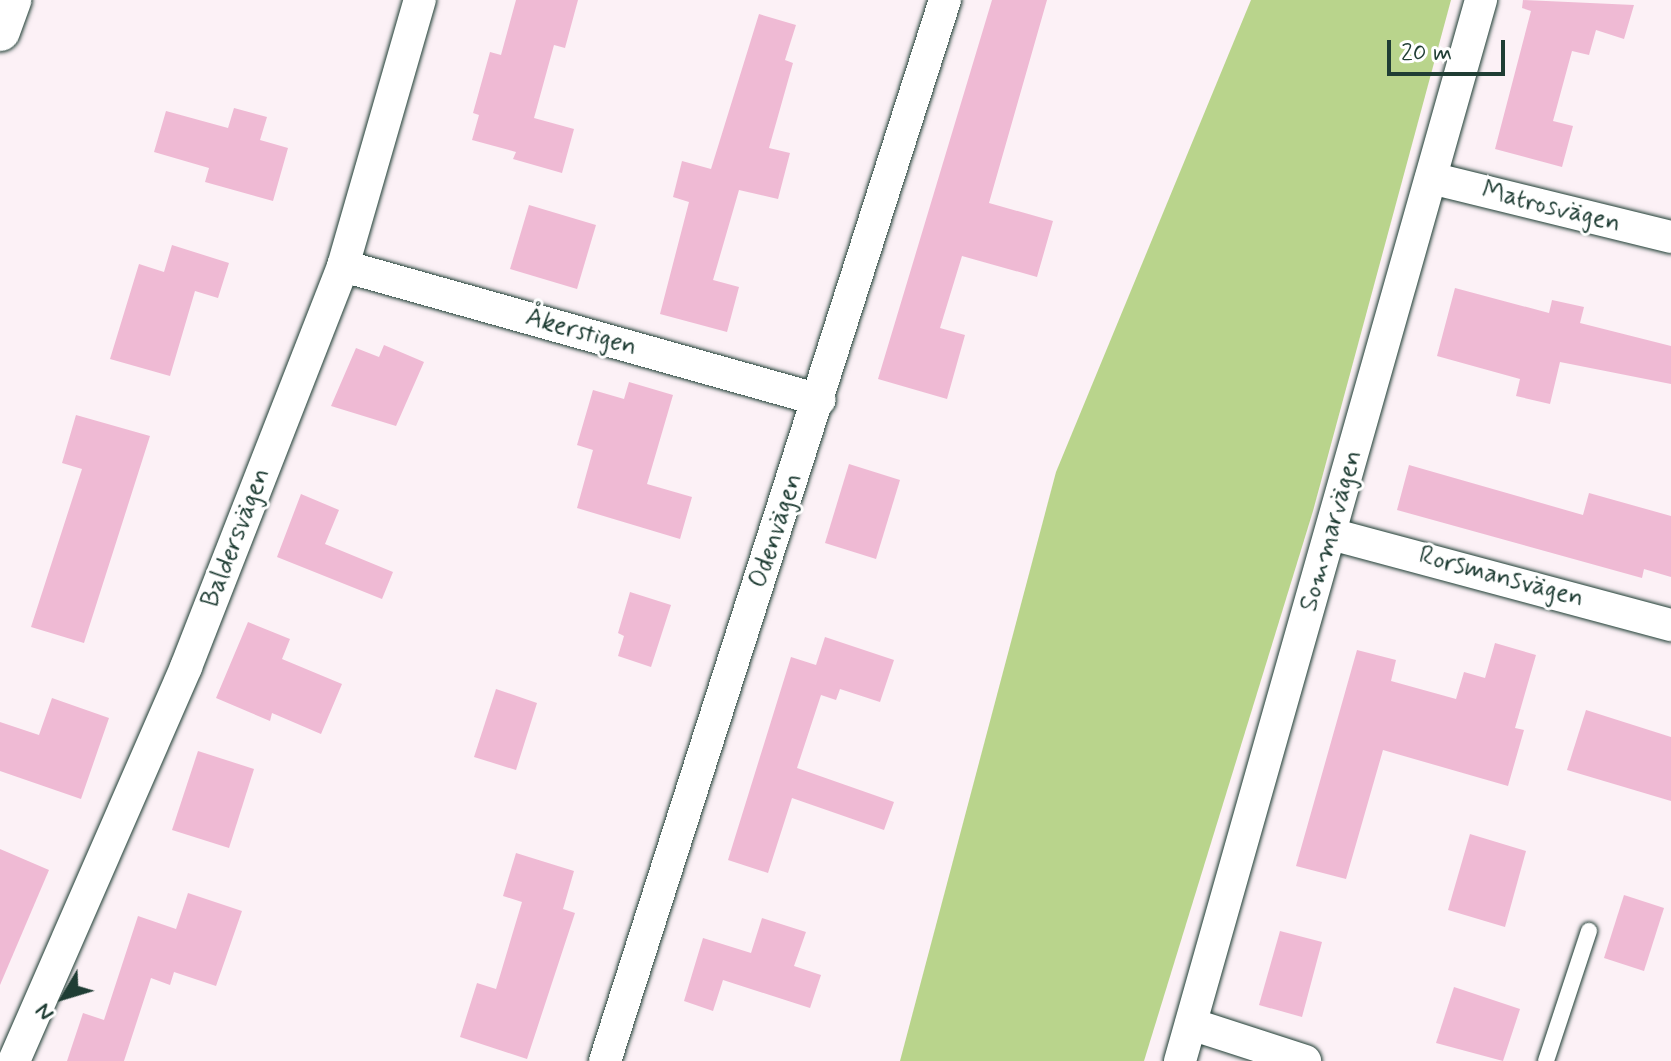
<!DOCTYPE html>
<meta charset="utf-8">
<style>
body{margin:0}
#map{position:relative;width:1671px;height:1061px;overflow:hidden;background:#fcf1f6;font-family:Mynerve,sans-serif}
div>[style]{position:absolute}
.green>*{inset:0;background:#b9d48c}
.building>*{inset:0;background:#efbad4}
.roads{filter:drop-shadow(0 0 2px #1f3d34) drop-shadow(0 0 2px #1f3d34)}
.service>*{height:16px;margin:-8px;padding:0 8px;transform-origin:8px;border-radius:8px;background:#fff}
.minor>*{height:32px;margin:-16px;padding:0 16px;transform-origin:16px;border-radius:16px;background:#fff}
.tertiary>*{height:40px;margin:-20px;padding:0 20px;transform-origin:20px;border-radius:20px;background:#fff}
span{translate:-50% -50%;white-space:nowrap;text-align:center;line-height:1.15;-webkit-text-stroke:6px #fff;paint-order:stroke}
.street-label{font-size:26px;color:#1f3d34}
.north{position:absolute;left:24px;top:957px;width:80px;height:80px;-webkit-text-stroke:6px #fff;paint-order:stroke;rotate:232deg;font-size:22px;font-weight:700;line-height:32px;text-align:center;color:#1f3d34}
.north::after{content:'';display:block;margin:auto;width:28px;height:36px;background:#1f3d34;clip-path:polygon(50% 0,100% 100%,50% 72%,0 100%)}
.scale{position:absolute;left:1387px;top:40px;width:118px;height:36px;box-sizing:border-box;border:4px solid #1f3d34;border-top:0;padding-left:10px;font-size:24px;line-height:28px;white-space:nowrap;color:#1f3d34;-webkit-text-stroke:6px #fff;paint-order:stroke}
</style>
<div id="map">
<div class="green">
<i style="clip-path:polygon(1251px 0,1451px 0,1313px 511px,1144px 1061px,900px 1061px,1056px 472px)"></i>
</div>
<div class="building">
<i style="clip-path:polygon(516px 0,578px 0,565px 48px,554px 45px,534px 118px,574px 129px,562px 173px,513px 159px,516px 152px,472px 140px,479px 115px,473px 113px,490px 52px,501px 55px)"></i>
<i style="clip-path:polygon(992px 0,1047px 0,989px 203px,1053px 221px,1037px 277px,962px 256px,940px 328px,965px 335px,947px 399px,878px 379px)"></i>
<i style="clip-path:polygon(1523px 0,1634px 5px,1624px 39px,1596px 30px,1589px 55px,1572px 51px,1553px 121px,1573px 126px,1562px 167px,1495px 149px,1531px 11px,1522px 8px)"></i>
<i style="clip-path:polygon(759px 14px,796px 25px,785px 60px,793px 63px,769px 148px,790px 153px,778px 199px,739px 190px,713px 280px,739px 287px,727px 332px,660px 314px,689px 202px,673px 197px,682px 161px,711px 169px)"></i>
<i style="clip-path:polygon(234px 108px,267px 117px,260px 140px,288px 148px,273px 201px,205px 182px,209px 168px,154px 152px,166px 111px,228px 128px)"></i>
<i style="clip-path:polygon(529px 205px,596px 225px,577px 289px,510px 269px)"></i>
<i style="clip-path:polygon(172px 245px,229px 263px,218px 298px,195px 291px,170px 376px,110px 359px,139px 264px,164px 272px)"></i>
<i style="clip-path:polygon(1455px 288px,1549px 313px,1552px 300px,1584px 307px,1580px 323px,1671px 346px,1671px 384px,1560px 362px,1550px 404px,1516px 396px,1520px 379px,1437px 356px)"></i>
<i style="clip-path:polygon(384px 345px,424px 362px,396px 426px,331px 406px,356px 348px,379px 357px)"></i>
<i style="clip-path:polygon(629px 382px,673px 395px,647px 484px,692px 497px,680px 539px,577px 508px,593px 450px,577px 445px,593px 390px,624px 399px)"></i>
<i style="clip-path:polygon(76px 415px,150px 436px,84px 643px,31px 627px,82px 469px,62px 463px)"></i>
<i style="clip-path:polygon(849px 464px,900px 480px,876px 559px,825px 543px)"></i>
<i style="clip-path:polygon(1409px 465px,1583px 515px,1589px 493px,1671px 516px,1671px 577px,1644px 569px,1642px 578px,1397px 510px)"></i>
<i style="clip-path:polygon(301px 494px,339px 510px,325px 544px,393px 572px,382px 599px,277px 557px)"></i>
<i style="clip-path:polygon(630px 592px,671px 605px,651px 667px,618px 656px,624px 636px,618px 633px)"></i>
<i style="clip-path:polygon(248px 622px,290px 639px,282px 659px,342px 684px,321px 734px,272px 713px,270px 721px,216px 698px)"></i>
<i style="clip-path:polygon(825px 637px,894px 660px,880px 702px,840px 689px,836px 700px,821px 695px,797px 768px,894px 802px,884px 830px,792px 798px,768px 873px,728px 860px,791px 657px,816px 665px)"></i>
<i style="clip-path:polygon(1495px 643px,1536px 655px,1515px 728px,1524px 730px,1508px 786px,1383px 750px,1346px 879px,1296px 866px,1357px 650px,1396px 660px,1391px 681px,1456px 699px,1464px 672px,1485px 678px)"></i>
<i style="clip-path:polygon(496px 689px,537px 703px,516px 770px,474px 757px)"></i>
<i style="clip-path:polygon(52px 698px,109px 718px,81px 799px,0 771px,0 722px,39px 735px)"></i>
<i style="clip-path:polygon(1586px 710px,1671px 737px,1671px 801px,1567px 770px)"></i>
<i style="clip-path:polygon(198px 751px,254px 769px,229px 848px,172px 830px)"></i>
<i style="clip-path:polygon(1470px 834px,1526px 851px,1505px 927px,1448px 910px)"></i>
<i style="clip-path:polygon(0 849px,49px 870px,0 985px)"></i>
<i style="clip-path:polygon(516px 853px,574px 871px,563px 909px,575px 913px,527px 1059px,460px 1037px,477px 983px,496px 989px,522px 902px,503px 896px)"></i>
<i style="clip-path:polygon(188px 893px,242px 911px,216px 986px,174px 972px,170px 985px,151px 978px,124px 1061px,67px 1061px,83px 1013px,104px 1020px,138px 916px,176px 929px)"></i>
<i style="clip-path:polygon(1624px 895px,1664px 908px,1644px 971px,1604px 958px)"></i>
<i style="clip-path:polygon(762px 918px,806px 932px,794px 966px,821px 975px,810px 1008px,723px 980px,713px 1011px,684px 1001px,703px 938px,751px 953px)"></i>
<i style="clip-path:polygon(1280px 931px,1322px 942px,1302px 1017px,1259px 1005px)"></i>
<i style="clip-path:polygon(1454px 987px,1520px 1009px,1503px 1061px,1436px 1043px)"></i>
</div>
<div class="roads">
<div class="service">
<i style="left:1546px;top:1061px;width:137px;rotate:-71.7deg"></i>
</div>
<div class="minor">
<i style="left:1431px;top:178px;width:247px;rotate:13.8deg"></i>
<i style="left:343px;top:266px;width:495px;rotate:15.7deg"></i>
<i style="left:1331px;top:534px;width:352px;rotate:15deg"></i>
<i style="left:1191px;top:1024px;width:120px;rotate:18deg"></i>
<i style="left:14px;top:1061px;width:430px;rotate:-66.4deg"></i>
<i style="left:186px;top:667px;width:431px;rotate:-68.6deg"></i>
<i style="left:343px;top:266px;width:277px;rotate:-73.9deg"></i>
<i style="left:605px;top:1061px;width:1114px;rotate:-72.23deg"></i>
<i style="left:1180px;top:1061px;width:1103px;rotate:-74.16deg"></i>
</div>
<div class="tertiary">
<i style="left:0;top:31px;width:33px;rotate:-70deg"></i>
</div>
</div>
<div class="street-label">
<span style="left:1551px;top:208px;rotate:14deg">Matrosvägen</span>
<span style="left:581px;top:333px;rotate:16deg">Åkerstigen</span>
<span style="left:777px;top:531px;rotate:-72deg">Odenvägen</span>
<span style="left:1332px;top:531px;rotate:-74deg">Sommarvägen</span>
<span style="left:237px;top:538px;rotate:-69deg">Baldersvägen</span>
<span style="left:1501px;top:578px;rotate:15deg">Rorsmansvägen</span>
</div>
<div class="north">N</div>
<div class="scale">20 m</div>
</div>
